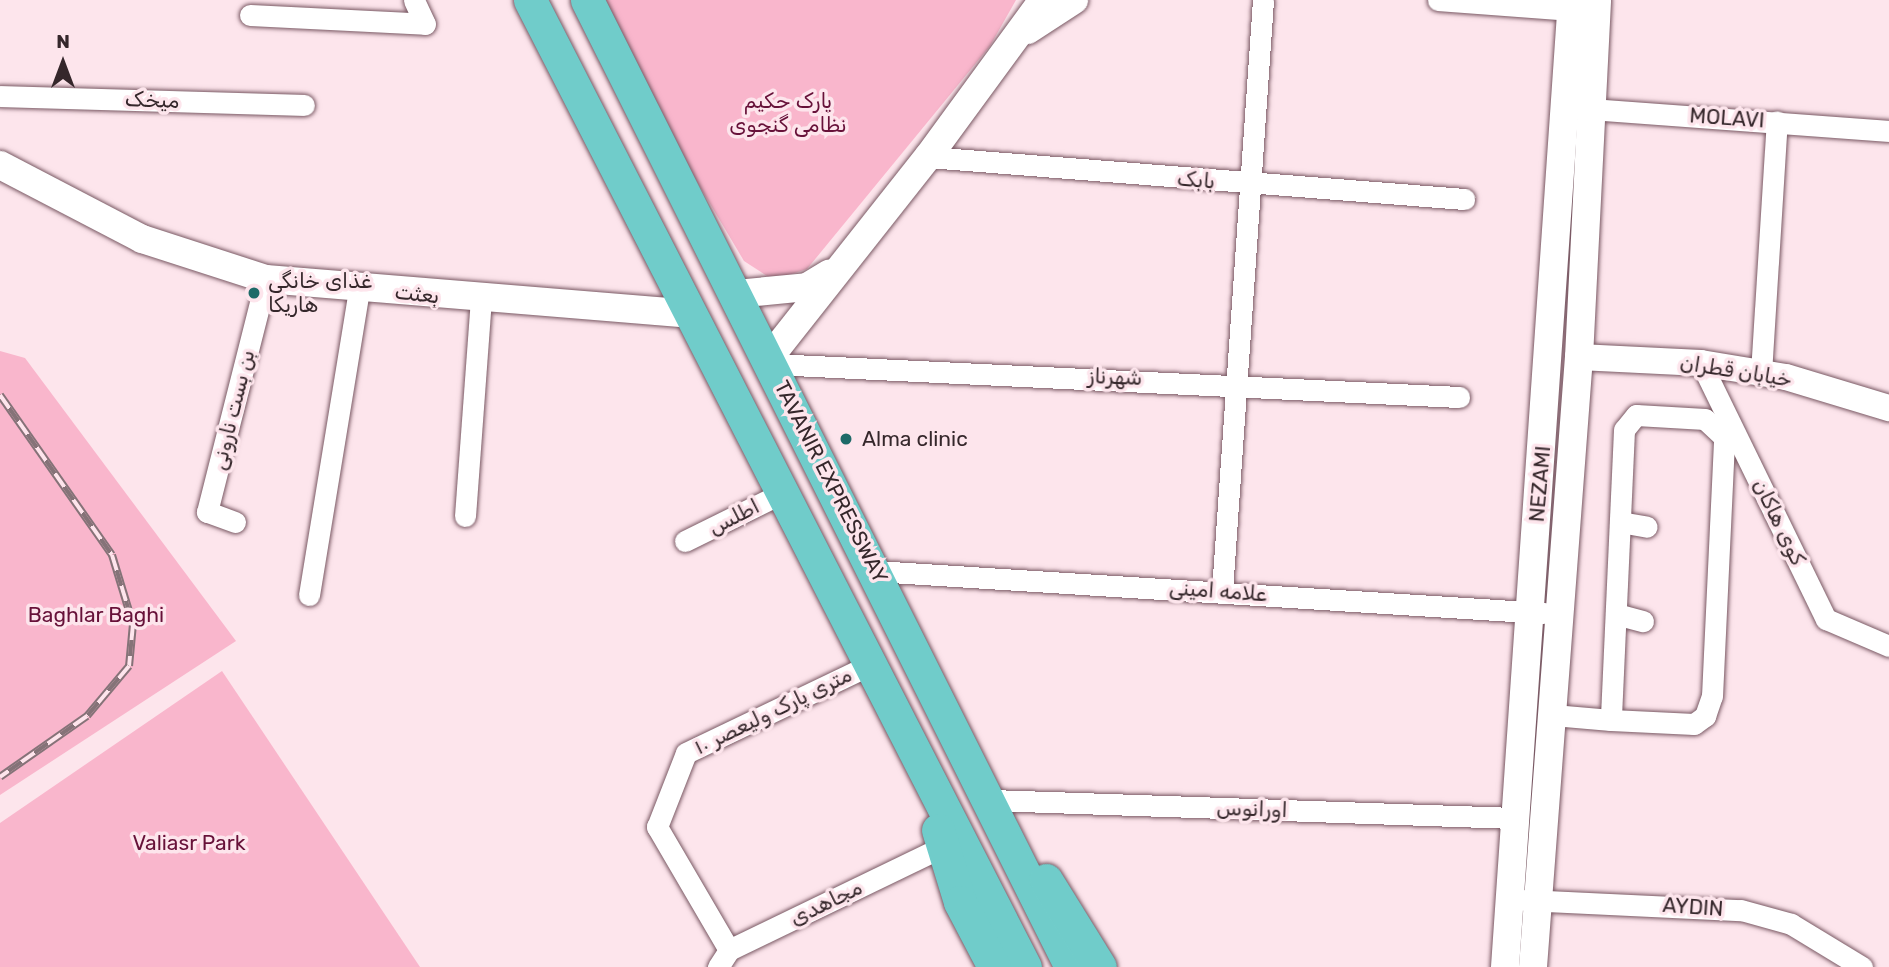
<!DOCTYPE html>
<meta charset="utf-8">
<style>
body{margin:0}
#map{position:relative;width:1889px;height:967px;overflow:hidden;background:#fde5ec;font-family:Rubik,Cairo,sans-serif}
div>[style]{position:absolute}
.green>*{inset:0;background:#f9b6cc}
.roads{filter:drop-shadow(0 0 2px #795863) drop-shadow(0 0 2px #795863)}
.minor>*{height:21px;margin:-10.5px;padding:0 10.5px;transform-origin:10.5px;border-radius:10.5px;background:#fff}
.tertiary>*{height:26px;margin:-13px;padding:0 13px;transform-origin:13px;border-radius:13px;background:#fff}
.secondary>*{height:28px;margin:-14px;padding:0 14px;transform-origin:14px;border-radius:14px;background:#fff}
.trunk>*{height:33px;margin:-16.5px;padding:0 16.5px;transform-origin:16.5px;border-radius:16.5px;background:#70ccca}
.rail>*{height:8px;margin-top:-4px;transform-origin:0;background:repeating-linear-gradient(90deg,#fde5ec 0 16px,#857378 0 32px);box-sizing:border-box;border-block:2px solid #857378}
.dots>*{width:19px;height:19px;translate:-50% -50%;box-sizing:border-box;border:4px solid #fde5ec;border-radius:50%}
span{translate:-50% -50%;white-space:nowrap;text-align:center;line-height:1.15;-webkit-text-stroke:7px #fde5ec;paint-order:stroke}
.street-label{font-size:21px;color:#35272b}
.park-label{font-size:21px;color:#671139}
.poi-label{font-size:21px;color:#35272b}
.left{translate:0 -50%;text-align:left}
.north{position:absolute;left:28px;top:28px;width:70px;height:70px;-webkit-text-stroke:5px #fde5ec;paint-order:stroke;rotate:0deg;font-size:19px;font-weight:700;line-height:28px;text-align:center;color:#35272b}
.north::after{content:'';display:block;margin:auto;width:24px;height:32px;background:#35272b;clip-path:polygon(50% 0,100% 100%,50% 72%,0 100%)}
</style>
<div id="map">
<div class="green">
<i style="clip-path:polygon(604px 0,1016px 0,990px 46px,807px 269px,773px 280px,744px 261px,671px 138px)"></i>
<i style="clip-path:polygon(0 351px,25px 358px,236px 641px,0 795px)"></i>
<i style="clip-path:polygon(222px 671px,420px 967px,0 967px,0 823px)"></i>
</div>
<div class="roads">
<div class="minor">
<i style="left:1438px;top:0;width:134px;rotate:4.3deg"></i>
<i style="left:250px;top:15px;width:175px;rotate:2.9deg"></i>
<i style="left:425px;top:24px;width:26px;rotate:-115deg"></i>
<i style="left:0;top:96px;width:304px;rotate:1.7deg"></i>
<i style="left:1577px;top:108px;width:313px;rotate:4.2deg"></i>
<i style="left:928px;top:157px;width:538px;rotate:4.48deg"></i>
<i style="left:1701px;top:363px;width:285px;rotate:64deg"></i>
<i style="left:1826px;top:619px;width:69px;rotate:23.2deg"></i>
<i style="left:772px;top:364px;width:688px;rotate:2.75deg"></i>
<i style="left:1761px;top:373px;width:252px;rotate:-86.4deg"></i>
<i style="left:465px;top:516px;width:217px;rotate:-85.8deg"></i>
<i style="left:235px;top:522px;width:30px;rotate:-160deg"></i>
<i style="left:207px;top:512px;width:240px;rotate:-75.8deg"></i>
<i style="left:1620px;top:522px;width:27px;rotate:10deg"></i>
<i style="left:685px;top:541px;width:110px;rotate:-26.3deg"></i>
<i style="left:875px;top:571px;width:670px;rotate:3.59deg"></i>
<i style="left:1222px;top:591px;width:592px;rotate:-86.03deg"></i>
<i style="left:309px;top:595px;width:311px;rotate:-80.7deg"></i>
<i style="left:1616px;top:614px;width:28px;rotate:15deg"></i>
<i style="left:1553px;top:715px;width:58px;rotate:4.9deg"></i>
<i style="left:1611px;top:720px;width:83px;rotate:2.8deg"></i>
<i style="left:1694px;top:724px;width:14px;rotate:-36deg"></i>
<i style="left:1705px;top:716px;width:21px;rotate:-71deg"></i>
<i style="left:1712px;top:696px;width:259px;rotate:-87.3deg"></i>
<i style="left:1724px;top:437px;width:26px;rotate:-137deg"></i>
<i style="left:1705px;top:419px;width:69px;rotate:-176.7deg"></i>
<i style="left:1636px;top:415px;width:19px;rotate:129deg"></i>
<i style="left:1624px;top:430px;width:290px;rotate:92.6deg"></i>
<i style="left:991px;top:800px;width:523px;rotate:1.97deg"></i>
<i style="left:1525px;top:900px;width:216px;rotate:2.7deg"></i>
<i style="left:1741px;top:910px;width:52px;rotate:15.6deg"></i>
<i style="left:1791px;top:924px;width:83px;rotate:31.2deg"></i>
<i style="left:729px;top:950px;width:143px;rotate:-120.3deg"></i>
<i style="left:657px;top:827px;width:79px;rotate:-68.6deg"></i>
<i style="left:686px;top:753px;width:204px;rotate:-25.6deg"></i>
<i style="left:718px;top:967px;width:20px;rotate:-57deg"></i>
<i style="left:729px;top:950px;width:237px;rotate:-25.8deg"></i>
</div>
<div class="tertiary">
<i style="left:1579px;top:357px;width:122px;rotate:2.8deg"></i>
<i style="left:1701px;top:363px;width:86px;rotate:9.4deg"></i>
<i style="left:1786px;top:377px;width:108px;rotate:16.8deg"></i>
</div>
<div class="secondary">
<i style="left:1028px;top:30px;width:55px;rotate:-33.1deg"></i>
<i style="left:0;top:165px;width:160px;rotate:27.5deg"></i>
<i style="left:142px;top:239px;width:130px;rotate:17.9deg"></i>
<i style="left:266px;top:279px;width:425px;rotate:4.7deg"></i>
<i style="left:736px;top:294px;width:71px;rotate:-5.6deg"></i>
<i style="left:807px;top:287px;width:26px;rotate:-31deg"></i>
<i style="left:769px;top:358px;width:256px;rotate:-51.7deg"></i>
<i style="left:928px;top:157px;width:195px;rotate:-53.8deg"></i>
<i style="left:1505px;top:967px;width:969px;rotate:-86.04deg"></i>
<i style="left:1533px;top:967px;width:612px;rotate:-85.69deg"></i>
<i style="left:1579px;top:357px;width:357px;rotate:-87.1deg"></i>
</div>
<div class="trunk">
<i style="left:530px;top:0;width:1086px;rotate:62.89deg"></i>
<i style="left:587px;top:0;width:1081px;rotate:63.41deg"></i>
<i style="left:938px;top:830px;width:75px;rotate:73deg"></i>
<i style="left:960px;top:902px;width:73px;rotate:62.4deg"></i>
<i style="left:1046px;top:880px;width:102px;rotate:58.2deg"></i>
</div>
</div>
<div class="rail">
<i style="left:0;top:395px;width:195px;rotate:55deg"></i>
<i style="left:112px;top:555px;width:72px;rotate:73.1deg"></i>
<i style="left:133px;top:624px;width:42px;rotate:95.4deg"></i>
<i style="left:129px;top:666px;width:65px;rotate:130deg"></i>
<i style="left:87px;top:716px;width:106px;rotate:145deg"></i>
</div>
<div class="dots">
<i style="left:254px;top:293px;background:#1e6a68"></i>
<i style="left:846px;top:439px;background:#1e6a68"></i>
</div>
<div class="street-label">
<span style="left:152px;top:100px;rotate:2deg">میخک</span>
<span style="left:1727px;top:118px;rotate:4deg">MOLAVI</span>
<span style="left:1196px;top:180px;rotate:5deg">بابک</span>
<span style="left:417px;top:294px;rotate:6deg">بعثت</span>
<span style="left:1736px;top:371px;rotate:9deg">خیابان قطران</span>
<span style="left:1115px;top:377px;rotate:2deg">شهرناز</span>
<span style="left:233px;top:410px;rotate:-76deg">بن بست نارونی</span>
<span style="left:831px;top:482px;rotate:63deg">TAVANIR EXPRESSWAY</span>
<span style="left:1540px;top:484px;rotate:-85deg">NEZAMI</span>
<span style="left:734px;top:517px;rotate:-27deg">اطلس</span>
<span style="left:1779px;top:522px;rotate:64deg">کوی هاکان</span>
<span style="left:1218px;top:591px;rotate:4deg">علامه امینی</span>
<span style="left:773px;top:711px;rotate:-26deg">۱۰ متری پارک ولیعصر</span>
<span style="left:1252px;top:809px;rotate:2deg">اورانوس</span>
<span style="left:826px;top:903px;rotate:-26deg">مجاهدی</span>
<span style="left:1693px;top:907px;rotate:4deg">AYDIN</span>
</div>
<div class="park-label">
<span style="left:788px;top:113px">پارک حکیم<br>نظامی گنجوی</span>
<span style="left:96px;top:615px">Baghlar Baghi</span>
<span style="left:189px;top:843px">Valiasr Park</span>
</div>
<div class="poi-label">
<span class="left" style="left:268px;top:293px">غذای خانگی<br>هاریکا</span>
<span class="left" style="left:862px;top:439px">Alma clinic</span>
</div>
<div class="north">N</div>
</div>
